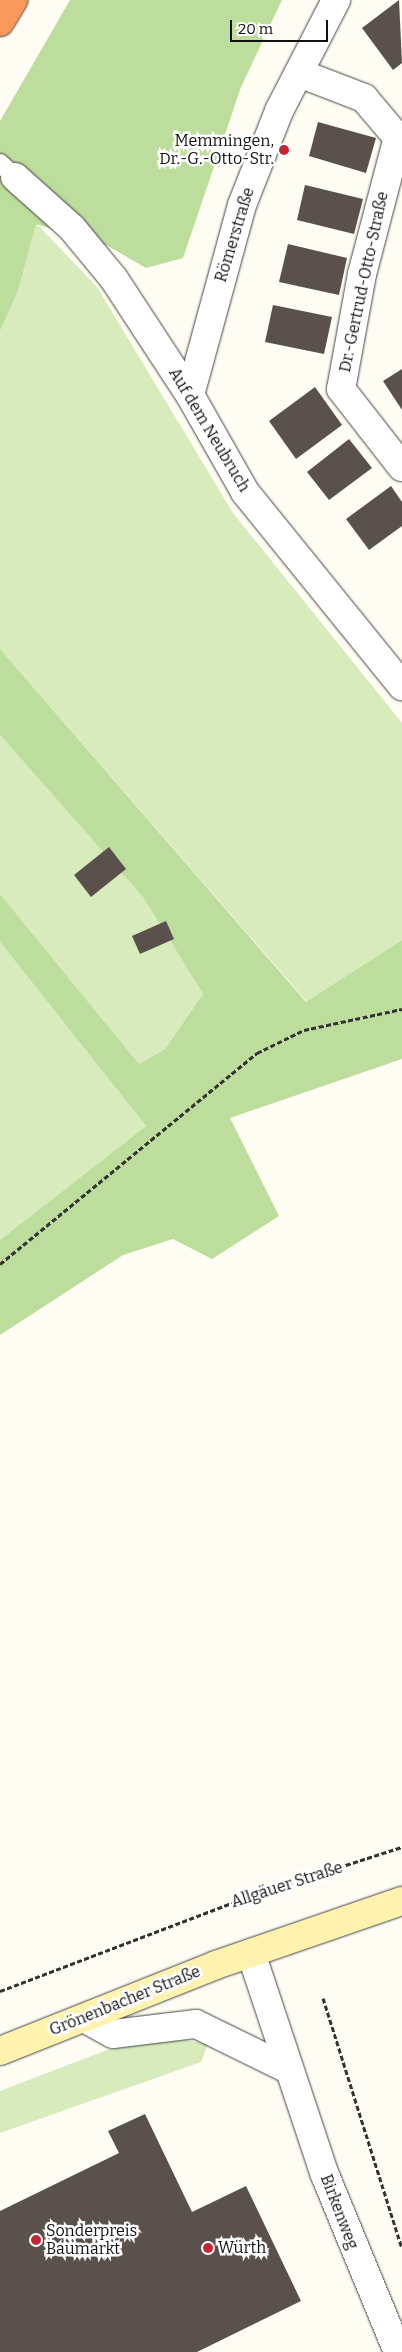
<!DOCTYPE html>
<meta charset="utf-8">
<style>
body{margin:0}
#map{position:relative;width:402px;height:2352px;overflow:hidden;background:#fffcf4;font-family:Bitter,serif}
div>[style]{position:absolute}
.green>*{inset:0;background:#d7ebbc}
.forest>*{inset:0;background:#bcdd9b}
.building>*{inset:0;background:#5a514c}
.path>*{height:3px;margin-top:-1.5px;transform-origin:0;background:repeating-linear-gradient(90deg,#333 0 5px,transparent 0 7.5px)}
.roads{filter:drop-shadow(0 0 1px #444) drop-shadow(0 0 1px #444)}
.lane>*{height:18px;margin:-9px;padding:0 9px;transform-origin:9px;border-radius:9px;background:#fff}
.street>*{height:28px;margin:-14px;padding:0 14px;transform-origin:14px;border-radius:14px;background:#fff}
.secondary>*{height:28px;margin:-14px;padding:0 14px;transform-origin:14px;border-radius:14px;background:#fff2af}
.highway>*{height:28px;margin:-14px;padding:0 14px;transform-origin:14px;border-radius:14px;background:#f7995a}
.dots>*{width:14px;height:14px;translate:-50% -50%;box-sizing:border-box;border:2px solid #fff;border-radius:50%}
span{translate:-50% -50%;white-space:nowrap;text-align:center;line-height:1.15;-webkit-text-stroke:5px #fff;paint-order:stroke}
.poi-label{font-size:16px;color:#111}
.right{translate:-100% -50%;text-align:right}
.left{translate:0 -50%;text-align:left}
.street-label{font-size:16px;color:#111}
.scale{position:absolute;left:230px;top:20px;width:98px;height:22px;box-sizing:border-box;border:2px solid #111;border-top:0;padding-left:6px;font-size:15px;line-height:18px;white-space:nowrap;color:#111;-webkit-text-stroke:4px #fff;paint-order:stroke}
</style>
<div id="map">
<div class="green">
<i style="clip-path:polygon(36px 223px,97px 287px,233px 513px,402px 723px,402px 940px,307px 1002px,0 649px,0 331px,18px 291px)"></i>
<i style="clip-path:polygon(0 735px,143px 897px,203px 994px,165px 1049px,139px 1064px,0 894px)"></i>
<i style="clip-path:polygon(0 942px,146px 1126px,0 1240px)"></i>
<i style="clip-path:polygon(172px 2038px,208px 2044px,201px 2062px,0 2133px,0 2091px,107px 2050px)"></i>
</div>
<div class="forest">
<i style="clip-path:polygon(70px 0,282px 0,241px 87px,183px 258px,146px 268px,108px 246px,36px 224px,18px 291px,0 331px,0 121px)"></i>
<i style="clip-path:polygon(0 649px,306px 1002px,402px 940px,402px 1059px,230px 1118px,279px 1216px,212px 1259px,173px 1239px,123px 1255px,0 1335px,0 1240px,146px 1126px,0 942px,0 894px,139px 1064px,165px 1049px,203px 994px,143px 897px,0 735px)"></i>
</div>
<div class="building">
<i style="clip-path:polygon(399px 0,402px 63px,393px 70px,362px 28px)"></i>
<i style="clip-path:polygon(318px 122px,376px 138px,366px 173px,309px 156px)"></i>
<i style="clip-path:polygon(305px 185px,363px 199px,354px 234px,297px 220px)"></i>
<i style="clip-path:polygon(288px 244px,347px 258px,339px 295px,279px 282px)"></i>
<i style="clip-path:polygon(273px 305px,332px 317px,324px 354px,265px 342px)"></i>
<i style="clip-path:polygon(402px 369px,402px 410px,383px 381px)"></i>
<i style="clip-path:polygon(315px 387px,342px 425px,296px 459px,269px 421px)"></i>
<i style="clip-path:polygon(349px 439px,372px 468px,329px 500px,307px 472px)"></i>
<i style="clip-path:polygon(391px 486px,402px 502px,402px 526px,369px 550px,346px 519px)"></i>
<i style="clip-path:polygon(109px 847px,126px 869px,91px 897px,74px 875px)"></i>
<i style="clip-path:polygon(166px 921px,174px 939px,140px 954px,132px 936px)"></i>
<i style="clip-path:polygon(145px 2114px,192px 2212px,246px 2186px,301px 2301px,197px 2352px,0 2352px,0 2211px,119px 2153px,108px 2131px)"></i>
</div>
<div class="path">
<i style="left:0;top:1264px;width:333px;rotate:-39.4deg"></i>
<i style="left:257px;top:1053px;width:52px;rotate:-26.1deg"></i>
<i style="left:304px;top:1030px;width:100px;rotate:-12.1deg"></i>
<i style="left:0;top:1991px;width:271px;rotate:-20.8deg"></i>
<i style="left:253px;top:1895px;width:157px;rotate:-17.9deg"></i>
<i style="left:323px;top:1998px;width:262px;rotate:72.5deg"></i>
</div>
<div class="roads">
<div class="lane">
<i style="left:0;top:163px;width:21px;rotate:43deg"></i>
</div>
<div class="street">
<i style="left:299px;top:73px;width:70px;rotate:21deg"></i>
<i style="left:364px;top:98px;width:59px;rotate:49.8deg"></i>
<i style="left:398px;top:137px;width:142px;rotate:104.7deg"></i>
<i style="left:362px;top:274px;width:117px;rotate:100.3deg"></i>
<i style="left:341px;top:389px;width:99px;rotate:52deg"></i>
<i style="left:15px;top:177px;width:76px;rotate:41.8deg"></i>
<i style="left:72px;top:228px;width:66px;rotate:50.5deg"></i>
<i style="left:114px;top:279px;width:139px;rotate:56.8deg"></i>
<i style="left:190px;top:395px;width:112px;rotate:60.4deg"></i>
<i style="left:245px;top:492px;width:250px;rotate:51deg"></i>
<i style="left:190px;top:395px;width:197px;rotate:-74.7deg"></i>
<i style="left:242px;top:205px;width:101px;rotate:-68.5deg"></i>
<i style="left:279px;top:111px;width:125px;rotate:-62.8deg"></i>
<i style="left:251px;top:1953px;width:234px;rotate:71.6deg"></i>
<i style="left:325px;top:2175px;width:191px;rotate:67.6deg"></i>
<i style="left:84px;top:2018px;width:33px;rotate:29deg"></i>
<i style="left:113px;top:2034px;width:84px;rotate:-6.9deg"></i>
<i style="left:196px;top:2024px;width:102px;rotate:26.1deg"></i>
</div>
<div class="secondary">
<i style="left:0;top:2051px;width:232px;rotate:-21.7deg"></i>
<i style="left:216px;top:1965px;width:197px;rotate:-19deg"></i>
</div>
<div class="highway">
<i style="left:0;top:22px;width:26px;rotate:-59deg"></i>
</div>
</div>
<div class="dots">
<i style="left:284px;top:150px;background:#c52434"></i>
<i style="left:36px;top:2240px;background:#c52434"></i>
<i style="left:208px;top:2248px;background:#c52434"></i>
</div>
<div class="poi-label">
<span class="right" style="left:274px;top:150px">Memmingen,<br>Dr.-G.-Otto-Str.</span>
<span class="left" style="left:46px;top:2240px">Sonderpreis<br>Baumarkt</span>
<span class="left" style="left:218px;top:2248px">Würth</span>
</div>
<div class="street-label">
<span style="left:235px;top:235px;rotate:-73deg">Römerstraße</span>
<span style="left:364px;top:282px;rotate:-78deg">Dr.-Gertrud-Otto-Straße</span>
<span style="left:209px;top:430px;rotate:59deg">Auf dem Neubruch</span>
<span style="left:287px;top:1885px;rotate:-18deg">Allgäuer Straße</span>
<span style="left:125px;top:2001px;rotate:-22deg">Grönenbacher Straße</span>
<span style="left:339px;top:2212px;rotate:69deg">Birkenweg</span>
</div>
<div class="scale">20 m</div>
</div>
